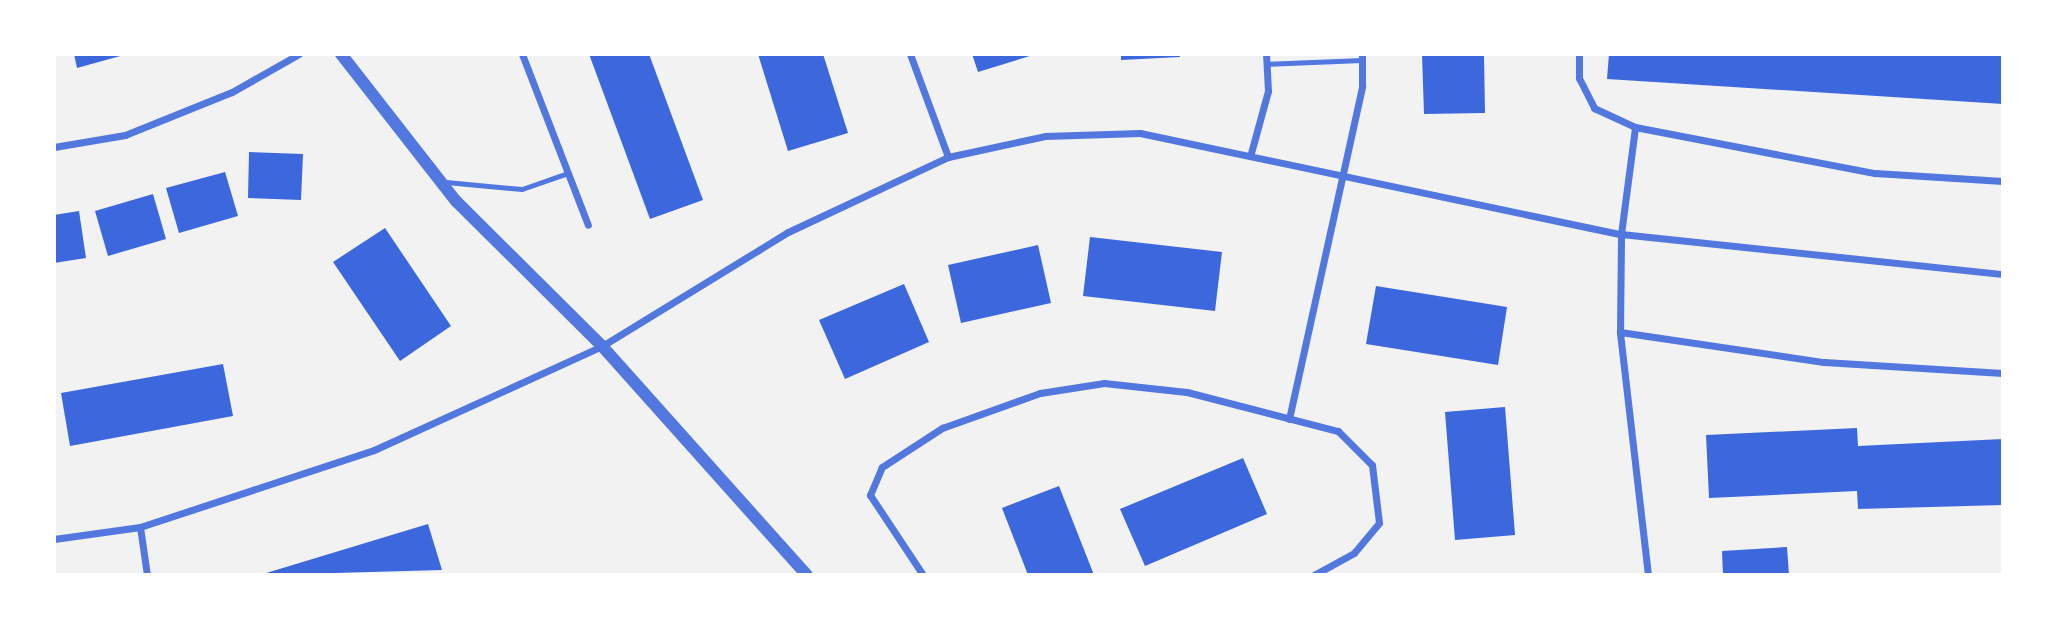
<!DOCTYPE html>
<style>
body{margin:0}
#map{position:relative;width:2057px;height:629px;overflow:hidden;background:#f2f2f2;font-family:"Public Sans",sans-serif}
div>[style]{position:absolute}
.building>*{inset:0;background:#3d67dc}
.service>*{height:5px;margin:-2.5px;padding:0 2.5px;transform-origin:2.5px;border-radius:2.5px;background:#5277de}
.minor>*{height:7px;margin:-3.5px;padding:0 3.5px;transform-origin:3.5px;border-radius:3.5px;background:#5277de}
.tertiary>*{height:12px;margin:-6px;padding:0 6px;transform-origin:6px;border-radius:6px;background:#5277de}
span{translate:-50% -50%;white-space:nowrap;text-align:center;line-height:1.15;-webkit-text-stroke:7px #fff;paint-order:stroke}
.frame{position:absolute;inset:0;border:56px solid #fff;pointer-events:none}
</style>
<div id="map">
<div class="building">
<i style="clip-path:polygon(74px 54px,124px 54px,124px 55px,77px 68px)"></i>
<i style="clip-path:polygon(589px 54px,649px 54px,703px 200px,650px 219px)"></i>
<i style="clip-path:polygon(758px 54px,823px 54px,848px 133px,788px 151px)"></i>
<i style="clip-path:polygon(972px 54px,1033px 54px,1033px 55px,978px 72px)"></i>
<i style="clip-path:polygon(1121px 54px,1180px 54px,1180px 57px,1121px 60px)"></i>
<i style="clip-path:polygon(1422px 54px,1484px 54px,1485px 113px,1424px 114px)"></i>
<i style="clip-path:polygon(1609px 54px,2003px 54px,2003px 104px,1607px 79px)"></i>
<i style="clip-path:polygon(249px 152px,303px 154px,301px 200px,248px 198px)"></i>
<i style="clip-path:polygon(225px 172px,238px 216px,179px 233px,166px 188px)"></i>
<i style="clip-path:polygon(153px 194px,166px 239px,108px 256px,95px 211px)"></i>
<i style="clip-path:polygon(79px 211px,86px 258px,54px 263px,54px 215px)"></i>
<i style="clip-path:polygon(385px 228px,451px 326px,400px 361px,333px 262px)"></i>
<i style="clip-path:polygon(1090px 237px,1222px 252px,1215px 311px,1083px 296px)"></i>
<i style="clip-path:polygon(1038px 245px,1051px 303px,961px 323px,948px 265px)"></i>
<i style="clip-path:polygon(904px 284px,929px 342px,845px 379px,819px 320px)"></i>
<i style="clip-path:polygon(1376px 286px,1507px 307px,1498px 365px,1366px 344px)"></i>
<i style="clip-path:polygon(223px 364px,233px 416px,70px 446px,61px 393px)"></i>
<i style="clip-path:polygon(1505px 407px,1515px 535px,1455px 540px,1445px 412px)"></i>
<i style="clip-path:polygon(1857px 428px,1858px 446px,2003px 439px,2003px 505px,1858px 509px,1857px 491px,1709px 498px,1706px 435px)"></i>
<i style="clip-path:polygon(1243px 458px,1267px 514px,1145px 566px,1120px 509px)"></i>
<i style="clip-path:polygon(1059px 486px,1094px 575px,1028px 575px,1002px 508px)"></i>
<i style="clip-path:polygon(428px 524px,442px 570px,263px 575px,263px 574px)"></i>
<i style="clip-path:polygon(1787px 547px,1789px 575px,1723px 575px,1722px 551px)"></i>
</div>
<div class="service">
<i style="left:1266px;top:64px;width:96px;rotate:-2.4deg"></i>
<i style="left:446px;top:182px;width:76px;rotate:5.3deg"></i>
<i style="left:522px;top:189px;width:49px;rotate:-19.2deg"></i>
</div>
<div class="minor">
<i style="left:522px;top:54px;width:183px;rotate:68.9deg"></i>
<i style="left:910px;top:54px;width:110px;rotate:69.7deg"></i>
<i style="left:1579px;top:54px;width:24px;rotate:90deg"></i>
<i style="left:1579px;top:78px;width:34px;rotate:63deg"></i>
<i style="left:1594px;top:108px;width:45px;rotate:24.9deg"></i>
<i style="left:54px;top:147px;width:72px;rotate:-9.6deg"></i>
<i style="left:125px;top:135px;width:115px;rotate:-21.9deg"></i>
<i style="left:232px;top:92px;width:77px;rotate:-29.6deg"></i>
<i style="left:1251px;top:153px;width:64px;rotate:-74.7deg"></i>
<i style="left:1268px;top:91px;width:37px;rotate:-93deg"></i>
<i style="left:1620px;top:332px;width:206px;rotate:8.4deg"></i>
<i style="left:1824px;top:362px;width:179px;rotate:3.5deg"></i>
<i style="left:1289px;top:419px;width:341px;rotate:-77.6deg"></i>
<i style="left:1362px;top:86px;width:32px;rotate:-90deg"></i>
<i style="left:140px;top:527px;width:49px;rotate:81.7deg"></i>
<i style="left:54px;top:539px;width:87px;rotate:-7.9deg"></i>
<i style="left:140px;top:527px;width:246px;rotate:-18.2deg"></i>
<i style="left:374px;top:450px;width:251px;rotate:-24.5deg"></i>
<i style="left:602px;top:346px;width:218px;rotate:-31.5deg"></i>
<i style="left:788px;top:232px;width:177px;rotate:-25.1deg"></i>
<i style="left:948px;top:157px;width:99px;rotate:-12.2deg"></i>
<i style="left:1045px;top:136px;width:95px;rotate:-1.8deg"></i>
<i style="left:1140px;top:133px;width:491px;rotate:11.9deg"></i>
<i style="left:1621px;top:234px;width:384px;rotate:6deg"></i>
<i style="left:923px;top:575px;width:96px;rotate:-123.5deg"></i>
<i style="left:870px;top:495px;width:30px;rotate:-67deg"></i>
<i style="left:882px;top:467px;width:72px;rotate:-33deg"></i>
<i style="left:942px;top:428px;width:104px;rotate:-19.7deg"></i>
<i style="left:1040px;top:393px;width:65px;rotate:-8.9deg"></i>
<i style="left:1104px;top:383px;width:83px;rotate:6.2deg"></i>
<i style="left:1187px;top:392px;width:156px;rotate:14.5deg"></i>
<i style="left:1338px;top:431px;width:48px;rotate:45deg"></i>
<i style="left:1372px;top:465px;width:58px;rotate:83.1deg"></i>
<i style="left:1379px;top:523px;width:39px;rotate:130deg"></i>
<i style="left:1354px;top:553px;width:46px;rotate:151.2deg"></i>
<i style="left:1648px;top:575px;width:245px;rotate:-96.6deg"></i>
<i style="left:1620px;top:332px;width:98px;rotate:-89.4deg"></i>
<i style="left:1621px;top:234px;width:108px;rotate:-82.5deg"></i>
<i style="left:1635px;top:127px;width:244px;rotate:10.9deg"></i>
<i style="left:1875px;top:173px;width:128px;rotate:3.6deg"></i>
</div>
<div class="tertiary">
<i style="left:341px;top:54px;width:187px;rotate:52deg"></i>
<i style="left:456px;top:201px;width:206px;rotate:44.8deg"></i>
<i style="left:602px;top:346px;width:307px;rotate:48.2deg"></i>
</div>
<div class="frame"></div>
</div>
